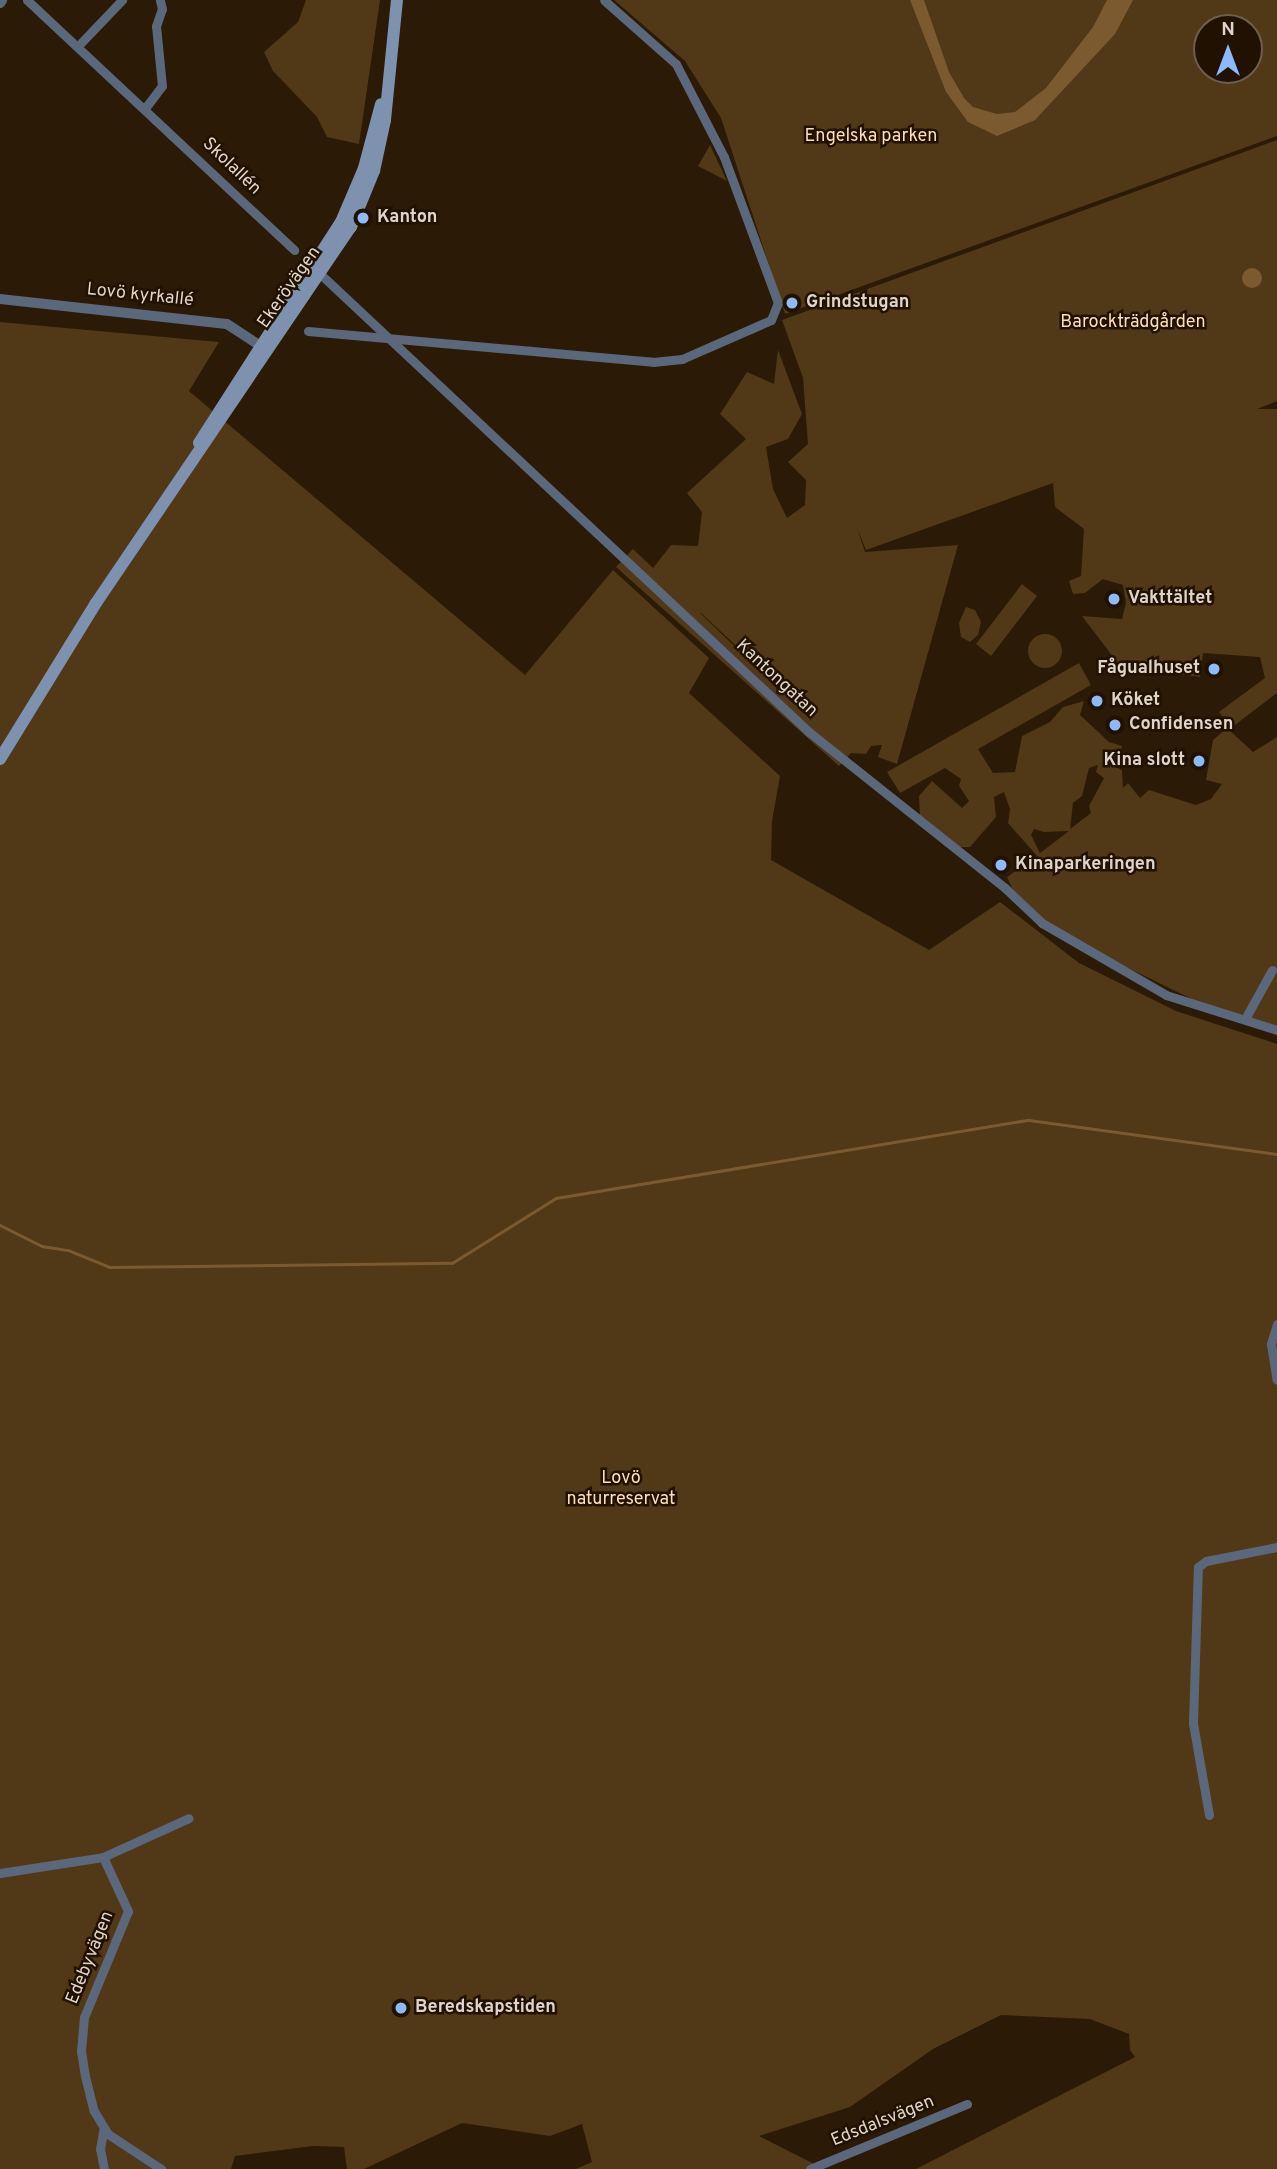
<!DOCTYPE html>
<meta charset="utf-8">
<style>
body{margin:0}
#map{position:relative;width:1277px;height:2169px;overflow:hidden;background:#2a1a06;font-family:Overpass,sans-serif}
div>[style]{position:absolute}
.green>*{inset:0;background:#513817}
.round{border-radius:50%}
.water>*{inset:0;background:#7c5a2f}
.stream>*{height:2.5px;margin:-1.25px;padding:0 1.25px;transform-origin:1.25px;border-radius:1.25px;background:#7c5a2f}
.minor>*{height:9px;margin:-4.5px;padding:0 4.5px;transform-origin:4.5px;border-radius:4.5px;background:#5b677a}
.tertiary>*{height:10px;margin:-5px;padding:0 5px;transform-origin:5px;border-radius:5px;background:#5b677a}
.secondary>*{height:12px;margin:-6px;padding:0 6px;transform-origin:6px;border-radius:6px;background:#7e92b0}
.dots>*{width:19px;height:19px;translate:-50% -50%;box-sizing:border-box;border:4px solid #201101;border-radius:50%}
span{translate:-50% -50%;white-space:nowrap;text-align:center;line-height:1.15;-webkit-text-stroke:5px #201101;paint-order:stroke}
.park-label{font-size:18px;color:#ffddb7}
.street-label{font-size:18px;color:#dfd4c9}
.poi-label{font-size:18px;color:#dfd4c9;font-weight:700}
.left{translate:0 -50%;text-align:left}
.right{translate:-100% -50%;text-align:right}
.north{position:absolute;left:1193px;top:14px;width:70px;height:70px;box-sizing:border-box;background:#201101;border:2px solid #6c5f51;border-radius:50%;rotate:0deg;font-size:19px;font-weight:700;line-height:28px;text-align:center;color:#dfd4c9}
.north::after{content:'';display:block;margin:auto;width:24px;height:32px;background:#8eb9fc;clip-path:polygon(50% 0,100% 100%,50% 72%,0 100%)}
</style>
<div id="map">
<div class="green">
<i style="clip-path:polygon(306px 0,380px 0,359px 144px,327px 137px,317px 117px,273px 71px,264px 52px,298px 22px)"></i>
<i style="clip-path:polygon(evenodd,614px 0,1277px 0,1277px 136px,785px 314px,721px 118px,685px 61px,614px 0,1207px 28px,1249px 28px,1249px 70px,1207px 70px,1207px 28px)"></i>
<i style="clip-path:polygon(evenodd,1277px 140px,1277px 401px,1257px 409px,1277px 409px,1277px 693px,1231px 728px,1219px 712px,1265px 678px,1260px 657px,1203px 653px,1200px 677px,1120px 666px,1082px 616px,1122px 619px,1126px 603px,1123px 585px,1103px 579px,1085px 593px,1073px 594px,1069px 581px,1081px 576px,1084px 529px,1055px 507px,1053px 483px,866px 550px,857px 528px,865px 552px,958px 545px,897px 764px,878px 757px,882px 745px,871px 746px,866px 754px,851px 753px,839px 766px,616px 567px,633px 549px,653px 568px,671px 545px,698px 546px,702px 512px,687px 493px,746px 439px,720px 414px,747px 372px,774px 384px,778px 350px,802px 414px,788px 439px,766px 447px,773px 489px,787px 518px,805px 505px,806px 480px,788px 462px,808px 444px,803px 378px,782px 320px,1277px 140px,700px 613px,701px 613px,810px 715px,758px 669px,700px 613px)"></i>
<i style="clip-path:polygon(710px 145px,727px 181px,698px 166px)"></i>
<i style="clip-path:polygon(0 322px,219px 342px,189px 391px,525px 675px,613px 570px,709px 658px,689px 693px,780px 776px,772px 821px,771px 860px,929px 950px,1000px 902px,1079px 963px,1176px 1011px,1277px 1044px,1277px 2169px,916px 2169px,1135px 2057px,1130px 2050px,1129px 2034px,1090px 2019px,1001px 2015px,933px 2049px,850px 2107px,759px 2136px,824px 2169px,576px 2169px,592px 2162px,582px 2124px,550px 2136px,462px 2123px,364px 2169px,347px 2169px,344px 2147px,313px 2146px,235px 2156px,231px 2169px,0 2169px)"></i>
<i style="clip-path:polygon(1022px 584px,1037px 596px,991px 656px,976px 644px)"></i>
<i style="clip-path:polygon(966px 607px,975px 610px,981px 622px,978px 635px,970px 642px,961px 637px,959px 623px)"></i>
<i class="round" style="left:1028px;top:634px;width:34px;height:34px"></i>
<i style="clip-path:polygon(evenodd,1079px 663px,1091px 685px,978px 749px,993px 773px,1015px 772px,1022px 736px,1050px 722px,1063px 707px,1084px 701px,1080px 715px,1109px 742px,1122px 746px,1120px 757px,1109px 764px,1122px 770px,1123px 788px,1128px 783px,1140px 798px,1149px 790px,1196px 805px,1211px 799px,1222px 784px,1206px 780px,1213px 740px,1227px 728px,1253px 752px,1277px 737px,1277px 1026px,1194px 1000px,1091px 950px,1018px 902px,1007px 877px,1037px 856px,1008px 823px,1010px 809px,1004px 792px,994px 797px,996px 817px,970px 847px,957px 847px,920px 817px,919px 796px,932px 781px,962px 808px,969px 801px,959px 786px,961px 779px,945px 768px,900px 793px,887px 772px,1079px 663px,1098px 765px,1096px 772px,1104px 778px,1089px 806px,1091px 813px,1070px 829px,1073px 803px,1082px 796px,1089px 768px,1098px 765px,1079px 663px,1034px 829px,1044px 832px,1069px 831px,1040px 853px,1031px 835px,1034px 829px)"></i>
</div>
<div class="water">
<i style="clip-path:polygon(910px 0,924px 0,949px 72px,964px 98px,973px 107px,997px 114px,1015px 112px,1046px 88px,1093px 27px,1107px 0,1133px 0,1115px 34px,1035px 120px,997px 136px,968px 122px,946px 92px)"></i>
<i class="round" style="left:1242px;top:268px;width:20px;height:20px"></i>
</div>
<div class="stream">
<i style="left:0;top:1225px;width:47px;rotate:26.6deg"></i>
<i style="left:42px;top:1246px;width:26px;rotate:9deg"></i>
<i style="left:68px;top:1250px;width:45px;rotate:22deg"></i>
<i style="left:110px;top:1267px;width:342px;rotate:-0.7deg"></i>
<i style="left:452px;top:1263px;width:123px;rotate:-32deg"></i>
<i style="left:556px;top:1198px;width:479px;rotate:-9.4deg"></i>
<i style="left:1029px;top:1120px;width:250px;rotate:7.8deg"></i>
</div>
<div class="minor">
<i style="left:27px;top:0;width:366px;rotate:43.1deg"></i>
<i style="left:0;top:3px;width:4px;rotate:-56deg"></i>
<i style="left:78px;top:46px;width:64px;rotate:-46.3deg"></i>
<i style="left:146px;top:107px;width:26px;rotate:-53deg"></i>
<i style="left:162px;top:86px;width:60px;rotate:-95.7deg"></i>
<i style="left:156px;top:26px;width:18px;rotate:-71deg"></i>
<i style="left:162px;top:9px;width:9px;rotate:-103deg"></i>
<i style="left:316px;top:270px;width:676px;rotate:43.14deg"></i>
<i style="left:809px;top:732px;width:251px;rotate:38.5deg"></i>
<i style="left:1005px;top:888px;width:51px;rotate:43.4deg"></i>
<i style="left:1042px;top:923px;width:143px;rotate:30.1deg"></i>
<i style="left:1166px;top:995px;width:116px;rotate:17.5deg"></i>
<i style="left:308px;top:331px;width:346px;rotate:5.1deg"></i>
<i style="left:653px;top:362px;width:29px;rotate:-6deg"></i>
<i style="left:682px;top:359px;width:97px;rotate:-23.7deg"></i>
<i style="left:771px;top:320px;width:18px;rotate:-68deg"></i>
<i style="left:778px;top:303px;width:156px;rotate:-110.3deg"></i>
<i style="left:724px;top:157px;width:105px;rotate:-117.3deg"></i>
<i style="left:676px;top:64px;width:96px;rotate:-138.4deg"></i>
<i style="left:1245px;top:1019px;width:56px;rotate:-61.1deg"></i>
<i style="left:1277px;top:1324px;width:21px;rotate:107deg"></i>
<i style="left:1271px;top:1344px;width:36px;rotate:81deg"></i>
<i style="left:1209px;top:1815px;width:93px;rotate:-99.9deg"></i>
<i style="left:1193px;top:1723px;width:156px;rotate:-88.2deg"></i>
<i style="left:1198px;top:1567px;width:10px;rotate:-37deg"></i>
<i style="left:1206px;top:1561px;width:72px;rotate:-11.2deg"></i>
<i style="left:103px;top:1857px;width:60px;rotate:65.2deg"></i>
<i style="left:128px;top:1911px;width:115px;rotate:112.5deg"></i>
<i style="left:84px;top:2017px;width:34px;rotate:95deg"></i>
<i style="left:81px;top:2051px;width:25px;rotate:81deg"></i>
<i style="left:85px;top:2076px;width:36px;rotate:76deg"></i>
<i style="left:94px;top:2111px;width:27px;rotate:59deg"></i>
<i style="left:108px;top:2134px;width:64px;rotate:33.4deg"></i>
<i style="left:0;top:1873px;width:104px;rotate:-8.8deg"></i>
<i style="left:103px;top:1857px;width:94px;rotate:-24.4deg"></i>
<i style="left:104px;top:2169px;width:20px;rotate:-101deg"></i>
<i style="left:100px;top:2149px;width:22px;rotate:-80deg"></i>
<i style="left:810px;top:2169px;width:170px;rotate:-22.5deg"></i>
</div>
<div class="tertiary">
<i style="left:0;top:299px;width:228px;rotate:6.3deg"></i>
<i style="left:227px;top:324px;width:45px;rotate:33.3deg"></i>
</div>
<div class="secondary">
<i style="left:199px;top:443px;width:263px;rotate:-57.3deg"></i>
<i style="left:341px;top:222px;width:59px;rotate:-66.9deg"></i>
<i style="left:364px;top:168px;width:66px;rotate:-75.1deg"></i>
<i style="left:0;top:759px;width:183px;rotate:-58.4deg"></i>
<i style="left:96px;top:603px;width:454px;rotate:-55.9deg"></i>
<i style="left:351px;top:227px;width:61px;rotate:-67.7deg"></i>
<i style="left:374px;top:171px;width:52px;rotate:-77.8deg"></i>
<i style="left:385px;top:120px;width:121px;rotate:-84.3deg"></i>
</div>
<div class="dots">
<i style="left:363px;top:218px;background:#8eb9fc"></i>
<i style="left:792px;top:303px;background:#8eb9fc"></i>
<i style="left:1114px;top:599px;background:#8eb9fc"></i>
<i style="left:1214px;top:669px;background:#8eb9fc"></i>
<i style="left:1097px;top:701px;background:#8eb9fc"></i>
<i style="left:1115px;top:725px;background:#8eb9fc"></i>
<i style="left:1199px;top:761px;background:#8eb9fc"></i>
<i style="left:1001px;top:865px;background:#8eb9fc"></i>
<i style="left:401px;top:2008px;background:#8eb9fc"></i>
</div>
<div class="park-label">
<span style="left:871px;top:137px">Engelska parken</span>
<span style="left:1133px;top:323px">Barockträdgården</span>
<span style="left:621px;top:1490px">Lovö<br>naturreservat</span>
</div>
<div class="street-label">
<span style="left:231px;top:167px;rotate:44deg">Skolallén</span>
<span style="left:290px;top:288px;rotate:-55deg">Ekerövägen</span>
<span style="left:140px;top:296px;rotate:6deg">Lovö kyrkallé</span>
<span style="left:776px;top:679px;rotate:43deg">Kantongatan</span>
<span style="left:91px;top:1958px;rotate:-68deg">Edebyvägen</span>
<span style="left:883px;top:2122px;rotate:-22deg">Edsdalsvägen</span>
</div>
<div class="poi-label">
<span class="left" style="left:377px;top:218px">Kanton</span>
<span class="left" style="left:806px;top:303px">Grindstugan</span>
<span class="left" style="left:1128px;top:599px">Vakttältet</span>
<span class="right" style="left:1200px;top:669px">Fågualhuset</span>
<span class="left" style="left:1111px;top:701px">Köket</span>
<span class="left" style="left:1129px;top:725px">Confidensen</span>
<span class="right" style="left:1185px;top:761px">Kina slott</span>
<span class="left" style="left:1015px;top:865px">Kinaparkeringen</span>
<span class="left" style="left:415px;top:2008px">Beredskapstiden</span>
</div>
<div class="north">N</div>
</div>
